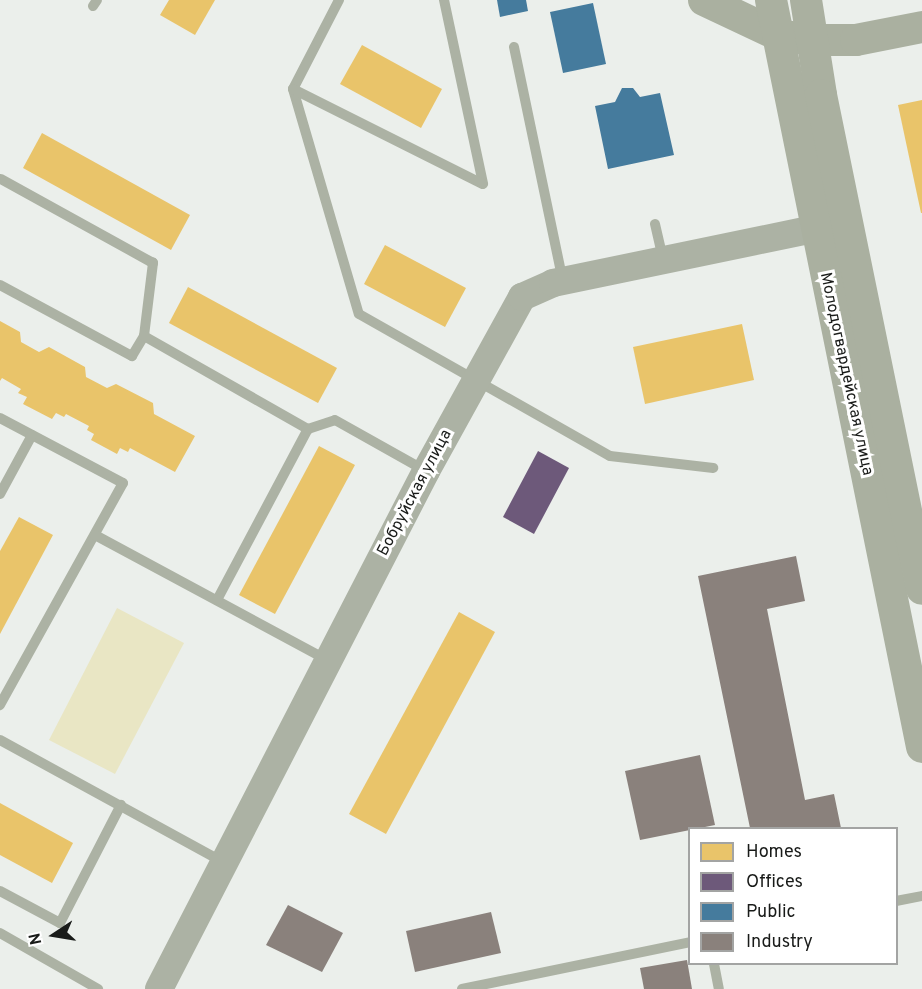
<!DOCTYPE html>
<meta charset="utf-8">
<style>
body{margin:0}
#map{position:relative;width:922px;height:989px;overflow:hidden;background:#ebefeb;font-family:Overpass,sans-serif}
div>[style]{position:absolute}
.green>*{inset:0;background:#e9e6c4}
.homes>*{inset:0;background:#e9c46a}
.offices>*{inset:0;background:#6d597a}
.public>*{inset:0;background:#457b9d}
.industry>*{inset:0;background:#8a817c}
.service>*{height:10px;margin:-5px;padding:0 5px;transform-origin:5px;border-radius:5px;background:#acb2a4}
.tertiary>*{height:28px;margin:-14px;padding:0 14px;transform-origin:14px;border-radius:14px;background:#acb2a4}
.secondary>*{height:32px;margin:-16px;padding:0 16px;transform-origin:16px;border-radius:16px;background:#aab0a0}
span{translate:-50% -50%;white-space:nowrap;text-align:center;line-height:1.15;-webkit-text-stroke:6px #fff;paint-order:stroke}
.street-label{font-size:16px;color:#191b19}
.legend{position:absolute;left:688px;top:827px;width:210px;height:138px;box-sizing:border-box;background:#fff;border:2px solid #a3a4a3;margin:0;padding:8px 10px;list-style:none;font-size:18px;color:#191b19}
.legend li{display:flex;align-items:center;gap:12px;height:30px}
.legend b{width:30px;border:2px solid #a3a4a3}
.north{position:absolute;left:24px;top:905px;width:60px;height:60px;-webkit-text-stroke:4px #fff;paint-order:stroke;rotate:258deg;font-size:16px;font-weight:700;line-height:24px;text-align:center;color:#191b19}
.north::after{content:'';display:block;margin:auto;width:21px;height:27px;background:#191b19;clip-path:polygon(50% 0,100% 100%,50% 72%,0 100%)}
</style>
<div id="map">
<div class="green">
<i style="clip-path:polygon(117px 608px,184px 643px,115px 774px,49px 740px)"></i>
</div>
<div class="homes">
<i style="clip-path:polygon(169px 0,215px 0,195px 35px,160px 15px)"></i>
<i style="clip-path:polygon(362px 45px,442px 89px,421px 128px,340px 84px)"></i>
<i style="clip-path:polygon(922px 100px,922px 213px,921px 213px,898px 105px)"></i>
<i style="clip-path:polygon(42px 133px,190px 215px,171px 250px,23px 168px)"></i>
<i style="clip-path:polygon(385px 245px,466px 288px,445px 327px,364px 284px)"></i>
<i style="clip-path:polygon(188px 287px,337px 368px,318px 403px,169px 323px)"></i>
<i style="clip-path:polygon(0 321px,20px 332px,21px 342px,39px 352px,49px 347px,85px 367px,86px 377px,107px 388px,116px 384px,153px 403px,154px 414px,195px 436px,175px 472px,130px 448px,128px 452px,120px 448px,117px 454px,91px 440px,94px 434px,87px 430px,89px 426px,66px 414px,64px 417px,56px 413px,52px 419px,23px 404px,27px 397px,18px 393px,21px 389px,2px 378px,0 381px)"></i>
<i style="clip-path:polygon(742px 324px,754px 380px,645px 404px,633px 347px)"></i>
<i style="clip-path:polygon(319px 446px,355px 465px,275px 614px,239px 595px)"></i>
<i style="clip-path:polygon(19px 517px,53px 535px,0 634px,0 551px)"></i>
<i style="clip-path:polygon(459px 612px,495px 632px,386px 834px,349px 814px)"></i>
<i style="clip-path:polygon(0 803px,73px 843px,52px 883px,0 855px)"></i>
</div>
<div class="offices">
<i style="clip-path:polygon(538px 451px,569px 468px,534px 534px,503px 517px)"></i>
</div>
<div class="public">
<i style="clip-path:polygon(497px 0,526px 0,528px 11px,500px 17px)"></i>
<i style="clip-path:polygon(593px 3px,606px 64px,563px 73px,550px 12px)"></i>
<i style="clip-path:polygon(622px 88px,633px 88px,640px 97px,660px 93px,674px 155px,608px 169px,595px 106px,615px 102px)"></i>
</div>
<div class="industry">
<i style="clip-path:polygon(796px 556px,805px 601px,767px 609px,805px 800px,834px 794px,841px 828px,750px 828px,698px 576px)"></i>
<i style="clip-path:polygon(700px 755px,715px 825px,640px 840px,625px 771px)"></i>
<i style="clip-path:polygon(288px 905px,343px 933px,322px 972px,266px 945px)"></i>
<i style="clip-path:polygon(491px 912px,501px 953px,415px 972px,406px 931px)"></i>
<i style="clip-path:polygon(687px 960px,692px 989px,644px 989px,640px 968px)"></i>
</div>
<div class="service">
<i style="left:339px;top:0;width:100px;rotate:117.3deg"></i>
<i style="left:293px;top:89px;width:234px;rotate:73.7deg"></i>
<i style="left:359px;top:314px;width:288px;rotate:29.5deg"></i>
<i style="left:610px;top:456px;width:104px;rotate:6.6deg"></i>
<i style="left:444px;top:0;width:188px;rotate:78deg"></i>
<i style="left:93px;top:6px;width:7px;rotate:-56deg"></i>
<i style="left:514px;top:47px;width:239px;rotate:78.2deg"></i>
<i style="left:293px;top:89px;width:212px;rotate:26.6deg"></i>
<i style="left:655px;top:224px;width:36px;rotate:77deg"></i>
<i style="left:0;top:285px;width:150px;rotate:28.3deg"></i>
<i style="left:132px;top:356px;width:23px;rotate:-59deg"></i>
<i style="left:144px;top:336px;width:74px;rotate:-83deg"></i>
<i style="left:153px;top:263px;width:174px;rotate:-151.1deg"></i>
<i style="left:144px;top:336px;width:189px;rotate:29.6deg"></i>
<i style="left:308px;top:429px;width:28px;rotate:-18deg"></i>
<i style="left:335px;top:420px;width:104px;rotate:29.3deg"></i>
<i style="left:0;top:418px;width:139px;rotate:27.9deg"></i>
<i style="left:123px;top:483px;width:254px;rotate:119deg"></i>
<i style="left:0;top:494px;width:67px;rotate:-61.5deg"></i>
<i style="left:95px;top:535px;width:264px;rotate:28.3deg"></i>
<i style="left:217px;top:600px;width:194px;rotate:-62deg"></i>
<i style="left:0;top:740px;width:254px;rotate:28.7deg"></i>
<i style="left:0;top:891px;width:68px;rotate:28.1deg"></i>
<i style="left:60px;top:923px;width:133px;rotate:-62.7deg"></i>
<i style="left:896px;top:901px;width:26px;rotate:-11deg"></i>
<i style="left:0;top:933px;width:113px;rotate:29.7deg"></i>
<i style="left:714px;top:964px;width:25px;rotate:79deg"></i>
<i style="left:462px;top:989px;width:233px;rotate:-11.6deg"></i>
</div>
<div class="tertiary">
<i style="left:159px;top:989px;width:583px;rotate:-62.73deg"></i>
<i style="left:426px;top:471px;width:199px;rotate:-61.1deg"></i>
<i style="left:522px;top:297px;width:34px;rotate:-24deg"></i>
<i style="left:553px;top:283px;width:292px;rotate:-11.7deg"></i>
</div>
<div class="secondary">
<i style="left:704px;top:0;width:82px;rotate:25.3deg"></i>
<i style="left:778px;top:35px;width:34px;rotate:8deg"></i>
<i style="left:812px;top:40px;width:44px"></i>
<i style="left:856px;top:40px;width:67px;rotate:-11.1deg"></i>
<i style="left:771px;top:0;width:762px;rotate:78.57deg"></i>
<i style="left:806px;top:0;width:96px;rotate:81deg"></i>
<i style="left:821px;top:95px;width:504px;rotate:78.44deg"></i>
</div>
<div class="street-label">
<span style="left:846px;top:374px;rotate:78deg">Молодогвардейская улица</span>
<span style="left:415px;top:493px;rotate:-62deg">Бобруйская улица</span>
</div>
<ul class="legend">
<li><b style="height:16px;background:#e9c46a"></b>Homes</li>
<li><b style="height:16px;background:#6d597a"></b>Offices</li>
<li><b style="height:16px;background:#457b9d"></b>Public</li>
<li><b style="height:16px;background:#8a817c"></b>Industry</li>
</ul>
<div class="north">N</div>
</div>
